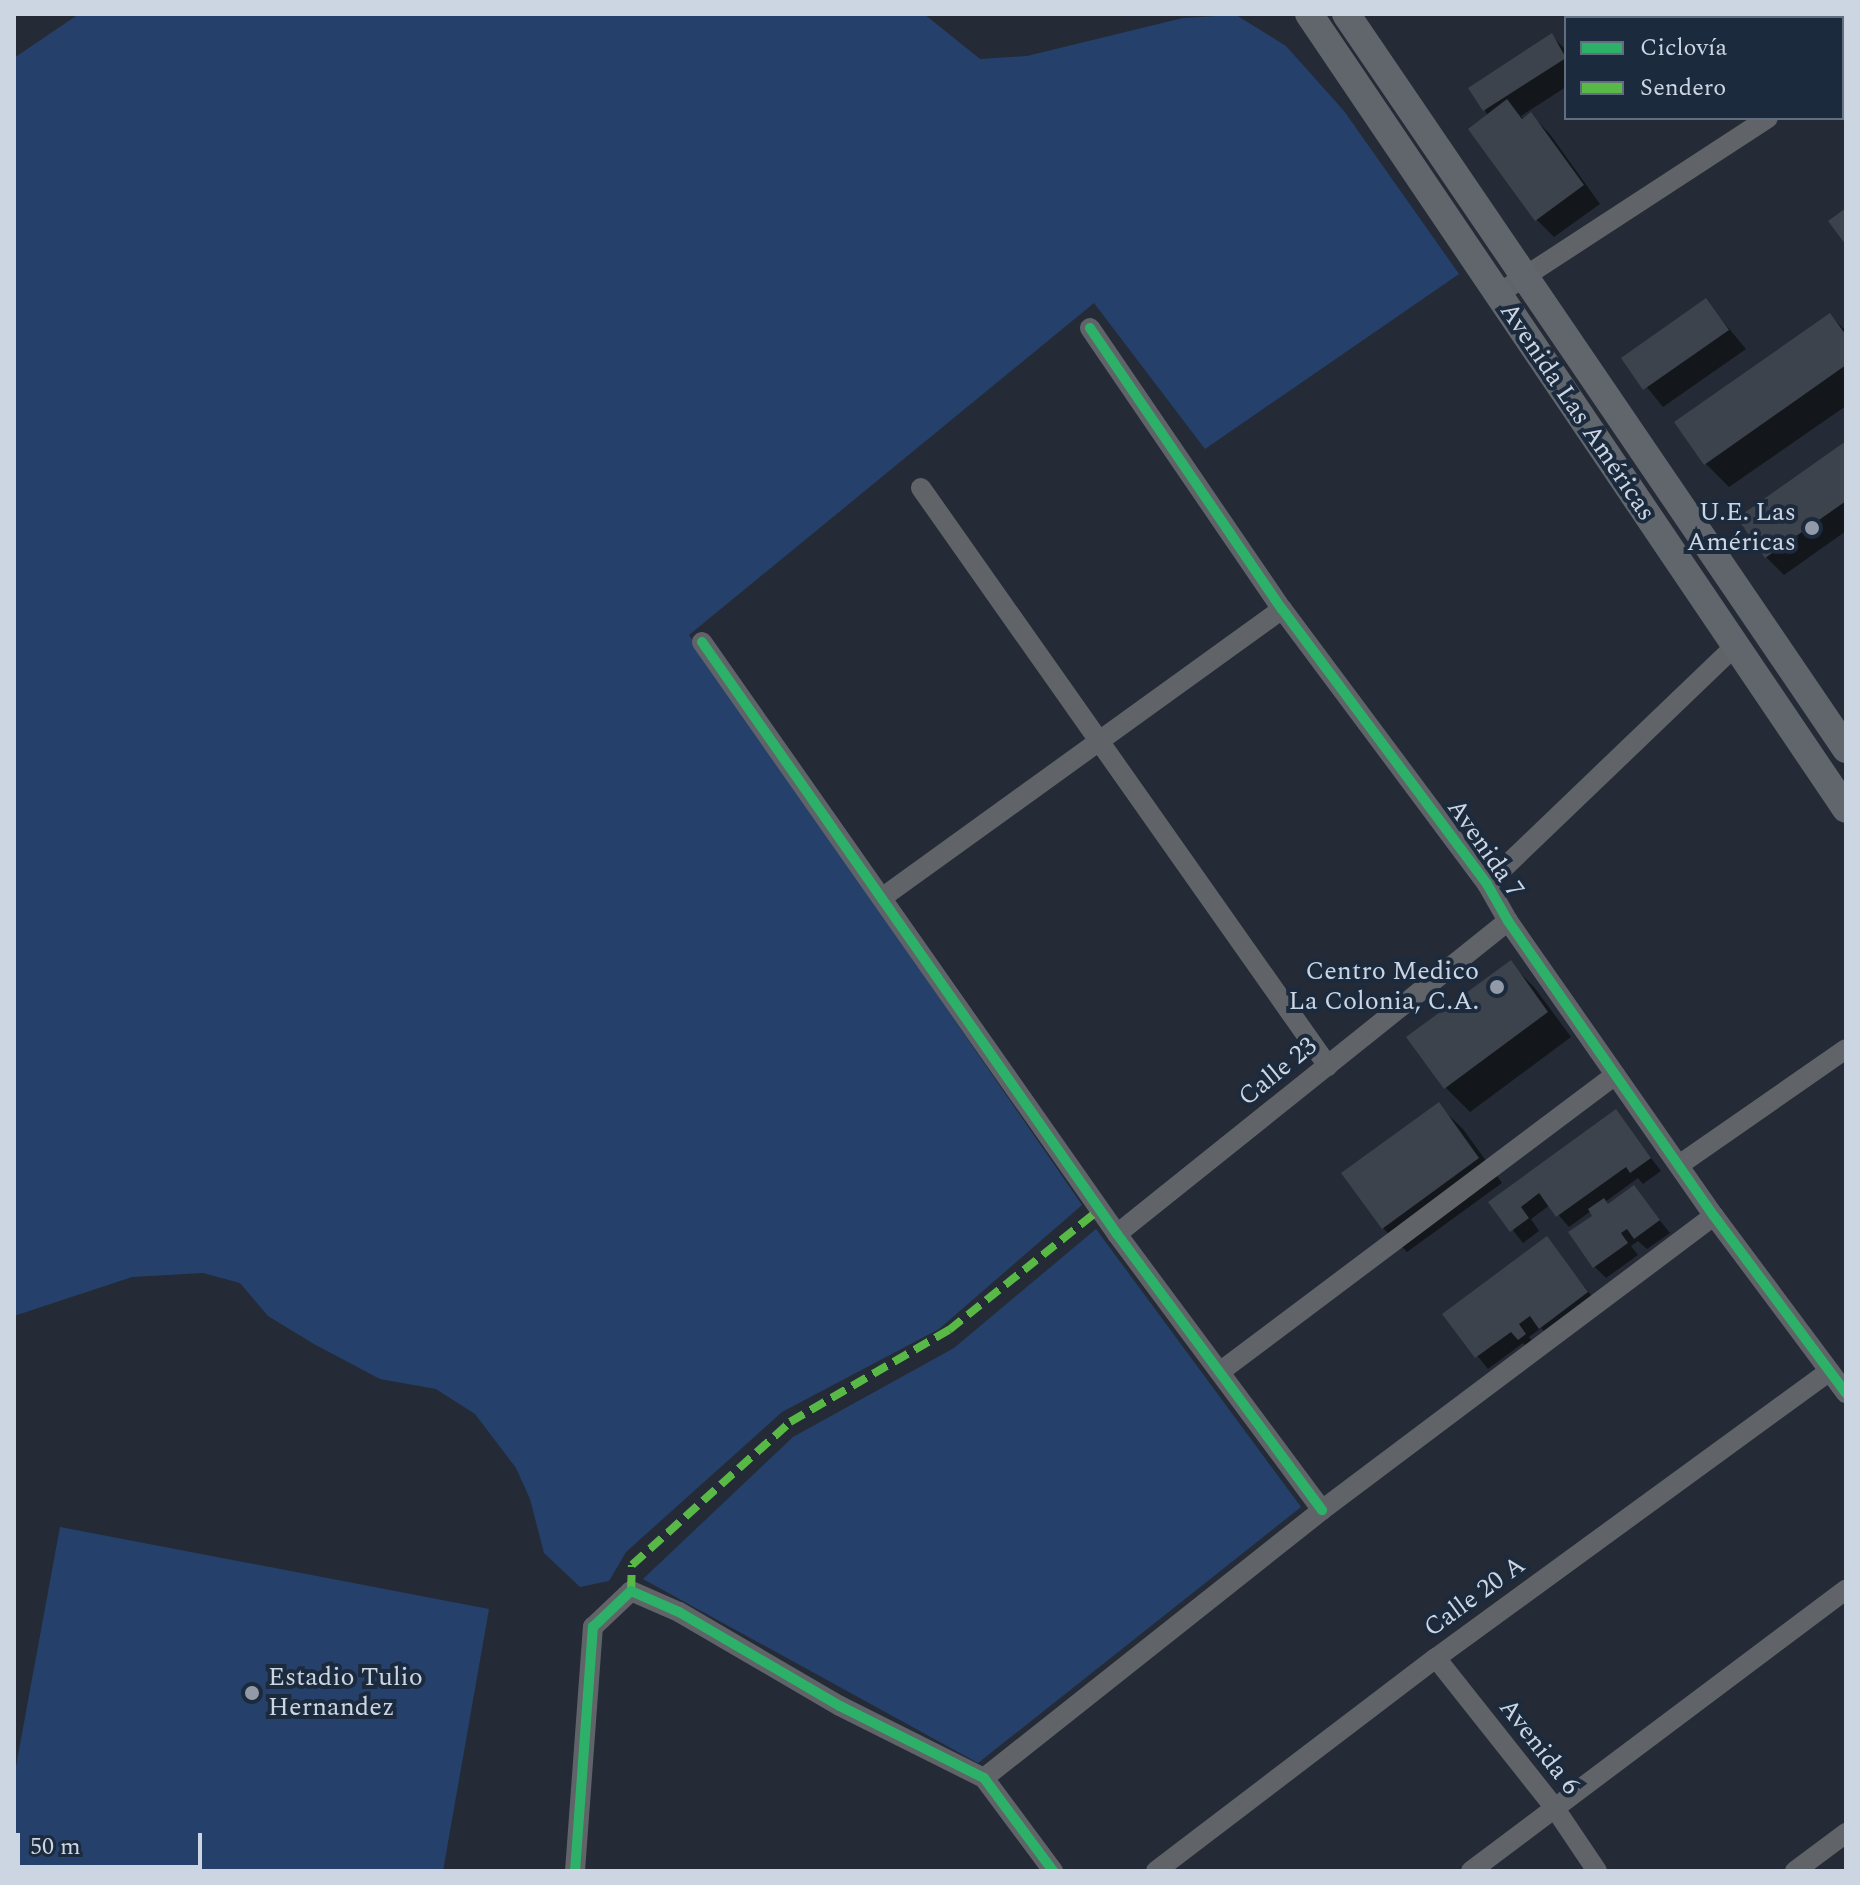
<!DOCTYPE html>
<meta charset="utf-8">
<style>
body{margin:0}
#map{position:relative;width:1860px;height:1885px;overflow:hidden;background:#242b36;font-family:Spectral,serif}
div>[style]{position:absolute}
.green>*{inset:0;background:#25416b}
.shadow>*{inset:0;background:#0007}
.building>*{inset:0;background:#3d434c}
.street>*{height:20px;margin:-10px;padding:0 10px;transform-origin:10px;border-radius:10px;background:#606469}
.secondary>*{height:28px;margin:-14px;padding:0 14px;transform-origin:14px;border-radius:14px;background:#61666d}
.quiet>*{height:8px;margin-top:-4px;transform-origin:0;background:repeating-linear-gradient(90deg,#58b947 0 16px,transparent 0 24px)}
.cycleway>*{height:10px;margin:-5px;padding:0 5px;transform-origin:5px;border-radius:5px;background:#2db169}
.dots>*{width:22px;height:22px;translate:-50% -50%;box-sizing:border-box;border:4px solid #1c2a3e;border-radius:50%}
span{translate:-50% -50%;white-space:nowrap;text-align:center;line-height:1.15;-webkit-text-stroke:8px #1c2a3e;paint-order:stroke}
.street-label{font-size:26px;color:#ccd5e2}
.poi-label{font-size:26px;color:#ccd5e2}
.right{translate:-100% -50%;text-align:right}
.left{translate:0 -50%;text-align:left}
.frame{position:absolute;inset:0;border:16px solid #ccd5e2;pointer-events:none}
.legend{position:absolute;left:1564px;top:16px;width:280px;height:104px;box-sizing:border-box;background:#1c2a3e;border:2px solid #626e80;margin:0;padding:10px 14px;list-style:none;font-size:24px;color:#ccd5e2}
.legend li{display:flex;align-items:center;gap:16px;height:40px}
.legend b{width:40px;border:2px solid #626e80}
.scale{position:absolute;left:16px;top:1833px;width:186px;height:36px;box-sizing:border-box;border:4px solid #ccd5e2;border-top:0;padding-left:10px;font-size:24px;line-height:28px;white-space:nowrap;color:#ccd5e2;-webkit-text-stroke:6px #1c2a3e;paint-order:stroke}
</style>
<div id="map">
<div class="green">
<i style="clip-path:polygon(79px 14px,924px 14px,980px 59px,1027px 56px,1183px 18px,1236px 15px,1286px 46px,1344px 111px,1459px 274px,1205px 449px,1094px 303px,689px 635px,1082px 1205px,939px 1329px,782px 1412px,626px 1552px,609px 1581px,580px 1587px,544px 1553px,530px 1499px,516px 1468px,475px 1414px,436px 1389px,380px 1379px,314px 1344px,268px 1316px,240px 1283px,203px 1273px,132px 1277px,14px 1316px,14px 58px)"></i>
<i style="clip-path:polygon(1096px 1229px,1301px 1507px,978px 1763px,643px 1579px,793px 1437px,954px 1348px)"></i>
<i style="clip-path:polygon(60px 1527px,489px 1609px,443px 1871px,14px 1871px,14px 1777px)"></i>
</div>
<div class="shadow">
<i style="clip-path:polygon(1619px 14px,1672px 14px,1667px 18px,1622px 18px)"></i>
<i style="clip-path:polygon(1552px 36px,1566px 50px,1566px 87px,1521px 116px,1525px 120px,1531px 115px,1549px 133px,1600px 204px,1554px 237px,1536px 219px,1485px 110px)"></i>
<i style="clip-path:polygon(1706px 301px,1746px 349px,1663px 407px,1624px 359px)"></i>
<i style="clip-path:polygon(1830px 315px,1846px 331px,1846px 406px,1729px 487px,1705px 463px)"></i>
<i style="clip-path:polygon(1846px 444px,1846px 531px,1784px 575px,1766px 557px)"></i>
<i style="clip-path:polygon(1510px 963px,1534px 987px,1571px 1037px,1470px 1112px,1446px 1088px)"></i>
<i style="clip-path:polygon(1438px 1105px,1463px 1129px,1502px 1183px,1407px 1252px,1383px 1228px)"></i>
<i style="clip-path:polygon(1616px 1112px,1661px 1171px,1643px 1184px,1638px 1178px,1605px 1202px,1609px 1206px,1634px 1188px,1670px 1233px,1647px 1249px,1638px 1241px,1631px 1246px,1638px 1255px,1606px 1278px,1594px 1266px,1594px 1216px,1591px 1211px,1569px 1227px,1550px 1205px,1531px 1219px,1539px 1231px,1523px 1243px,1491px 1202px)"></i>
<i style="clip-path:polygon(1547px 1239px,1598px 1304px,1552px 1339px,1541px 1328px,1529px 1337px,1536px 1346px,1531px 1351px,1523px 1343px,1488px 1369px,1445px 1315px)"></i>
</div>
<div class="building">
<i style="clip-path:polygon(1552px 33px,1566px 58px,1483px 111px,1468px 88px)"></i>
<i style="clip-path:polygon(1507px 99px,1522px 119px,1531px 112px,1584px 185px,1535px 221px,1468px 129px)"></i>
<i style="clip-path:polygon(1846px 208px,1846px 245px,1828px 221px)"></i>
<i style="clip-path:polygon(1706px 298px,1729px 330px,1643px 390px,1621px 358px)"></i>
<i style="clip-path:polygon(1830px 313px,1846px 335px,1846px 365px,1704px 465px,1674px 422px)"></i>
<i style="clip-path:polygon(1846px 441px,1846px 501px,1765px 558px,1737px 518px)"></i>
<i style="clip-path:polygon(1511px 960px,1548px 1012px,1444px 1089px,1406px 1037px)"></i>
<i style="clip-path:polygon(1439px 1102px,1479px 1158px,1382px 1229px,1341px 1173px)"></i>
<i style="clip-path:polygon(1616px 1109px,1651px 1158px,1630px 1173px,1626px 1167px,1556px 1217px,1539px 1193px,1521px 1207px,1529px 1218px,1510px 1232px,1488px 1202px)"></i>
<i style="clip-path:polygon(1634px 1185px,1660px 1220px,1634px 1239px,1627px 1229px,1621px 1233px,1628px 1243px,1593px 1268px,1568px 1232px,1592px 1216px,1588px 1209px,1604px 1198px,1608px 1204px)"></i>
<i style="clip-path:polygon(1547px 1236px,1588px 1292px,1539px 1329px,1530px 1316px,1519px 1324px,1526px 1334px,1518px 1340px,1511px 1332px,1475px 1358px,1442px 1314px)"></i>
</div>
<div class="street">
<i style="left:1757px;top:14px;width:4px;rotate:63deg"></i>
<i style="left:1842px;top:69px;width:5px;rotate:-37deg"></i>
<i style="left:1498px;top:294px;width:322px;rotate:-33.1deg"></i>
<i style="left:1090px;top:328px;width:340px;rotate:55.7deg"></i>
<i style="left:1282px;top:609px;width:343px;rotate:53.3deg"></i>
<i style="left:1487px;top:884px;width:43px;rotate:60.4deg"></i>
<i style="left:1508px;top:921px;width:360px;rotate:55.1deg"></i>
<i style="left:1714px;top:1216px;width:221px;rotate:53.3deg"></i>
<i style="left:921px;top:488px;width:707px;rotate:54.85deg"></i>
<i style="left:702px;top:642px;width:723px;rotate:54.97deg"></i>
<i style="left:1117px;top:1234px;width:344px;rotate:53.4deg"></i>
<i style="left:1487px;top:884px;width:344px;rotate:-43.8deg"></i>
<i style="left:883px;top:897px;width:492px;rotate:-35.8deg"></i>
<i style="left:1679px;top:1165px;width:203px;rotate:-34.8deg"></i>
<i style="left:1117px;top:1234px;width:501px;rotate:-38.68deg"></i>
<i style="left:1221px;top:1371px;width:493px;rotate:-36.9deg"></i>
<i style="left:1436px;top:1658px;width:190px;rotate:51.6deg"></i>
<i style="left:1554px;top:1807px;width:77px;rotate:56.1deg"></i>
<i style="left:984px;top:1778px;width:431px;rotate:-38.4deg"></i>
<i style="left:1322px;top:1510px;width:490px;rotate:-36.9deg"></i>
<i style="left:575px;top:1871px;width:245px;rotate:-85.8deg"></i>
<i style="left:593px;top:1627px;width:52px;rotate:-43.5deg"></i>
<i style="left:631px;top:1591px;width:52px;rotate:23.6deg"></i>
<i style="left:679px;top:1612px;width:186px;rotate:30.3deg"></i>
<i style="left:840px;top:1706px;width:161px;rotate:26.6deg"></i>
<i style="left:984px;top:1778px;width:116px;rotate:53.4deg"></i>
<i style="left:1156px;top:1871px;width:352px;rotate:-37.3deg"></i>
<i style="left:1436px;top:1658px;width:487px;rotate:-36.1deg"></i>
<i style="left:1471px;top:1871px;width:469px;rotate:-36.9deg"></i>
<i style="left:1795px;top:1871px;width:64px;rotate:-36.7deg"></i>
</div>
<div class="secondary">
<i style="left:1309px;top:14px;width:959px;rotate:55.96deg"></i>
<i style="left:1346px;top:14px;width:889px;rotate:55.77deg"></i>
</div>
<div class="quiet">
<i style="left:631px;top:1591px;width:26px;rotate:-88deg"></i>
<i style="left:632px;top:1565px;width:213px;rotate:-42.1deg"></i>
<i style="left:790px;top:1422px;width:184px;rotate:-30.1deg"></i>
<i style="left:949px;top:1330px;width:193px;rotate:-38.7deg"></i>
</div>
<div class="cycleway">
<i style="left:1090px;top:328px;width:340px;rotate:55.7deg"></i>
<i style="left:1282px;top:609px;width:343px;rotate:53.3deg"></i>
<i style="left:1487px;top:884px;width:43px;rotate:60.4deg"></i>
<i style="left:1508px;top:921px;width:360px;rotate:55.1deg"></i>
<i style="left:1714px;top:1216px;width:221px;rotate:53.3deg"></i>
<i style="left:702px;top:642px;width:723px;rotate:54.97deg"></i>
<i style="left:1117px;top:1234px;width:344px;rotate:53.4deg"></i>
<i style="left:575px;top:1871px;width:245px;rotate:-85.8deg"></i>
<i style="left:593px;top:1627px;width:52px;rotate:-43.5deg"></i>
<i style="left:631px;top:1591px;width:52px;rotate:23.6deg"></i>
<i style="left:679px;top:1612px;width:186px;rotate:30.3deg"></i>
<i style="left:840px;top:1706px;width:161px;rotate:26.6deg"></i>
<i style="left:984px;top:1778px;width:116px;rotate:53.4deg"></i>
</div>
<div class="dots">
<i style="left:1812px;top:528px;background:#919aa6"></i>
<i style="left:1497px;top:987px;background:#919aa6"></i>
<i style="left:252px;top:1693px;background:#919aa6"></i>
</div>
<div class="street-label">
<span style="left:1577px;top:412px;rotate:56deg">Avenida Las Américas</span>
<span style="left:1485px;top:849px;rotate:55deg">Avenida 7</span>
<span style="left:1278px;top:1072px;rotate:-39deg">Calle 23</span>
<span style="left:1475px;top:1597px;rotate:-36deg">Calle 20 A</span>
<span style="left:1539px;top:1747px;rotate:52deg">Avenida 6</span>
</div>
<div class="poi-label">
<span class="right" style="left:1796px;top:528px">U.E. Las<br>Américas</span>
<span class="right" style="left:1479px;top:987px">Centro Medico<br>La Colonia, C.A.</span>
<span class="left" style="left:268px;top:1693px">Estadio Tulio<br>Hernandez</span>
</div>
<div class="frame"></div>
<ul class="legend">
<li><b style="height:10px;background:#2db169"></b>Ciclovía</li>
<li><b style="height:10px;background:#58b947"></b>Sendero</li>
</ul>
<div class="scale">50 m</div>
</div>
